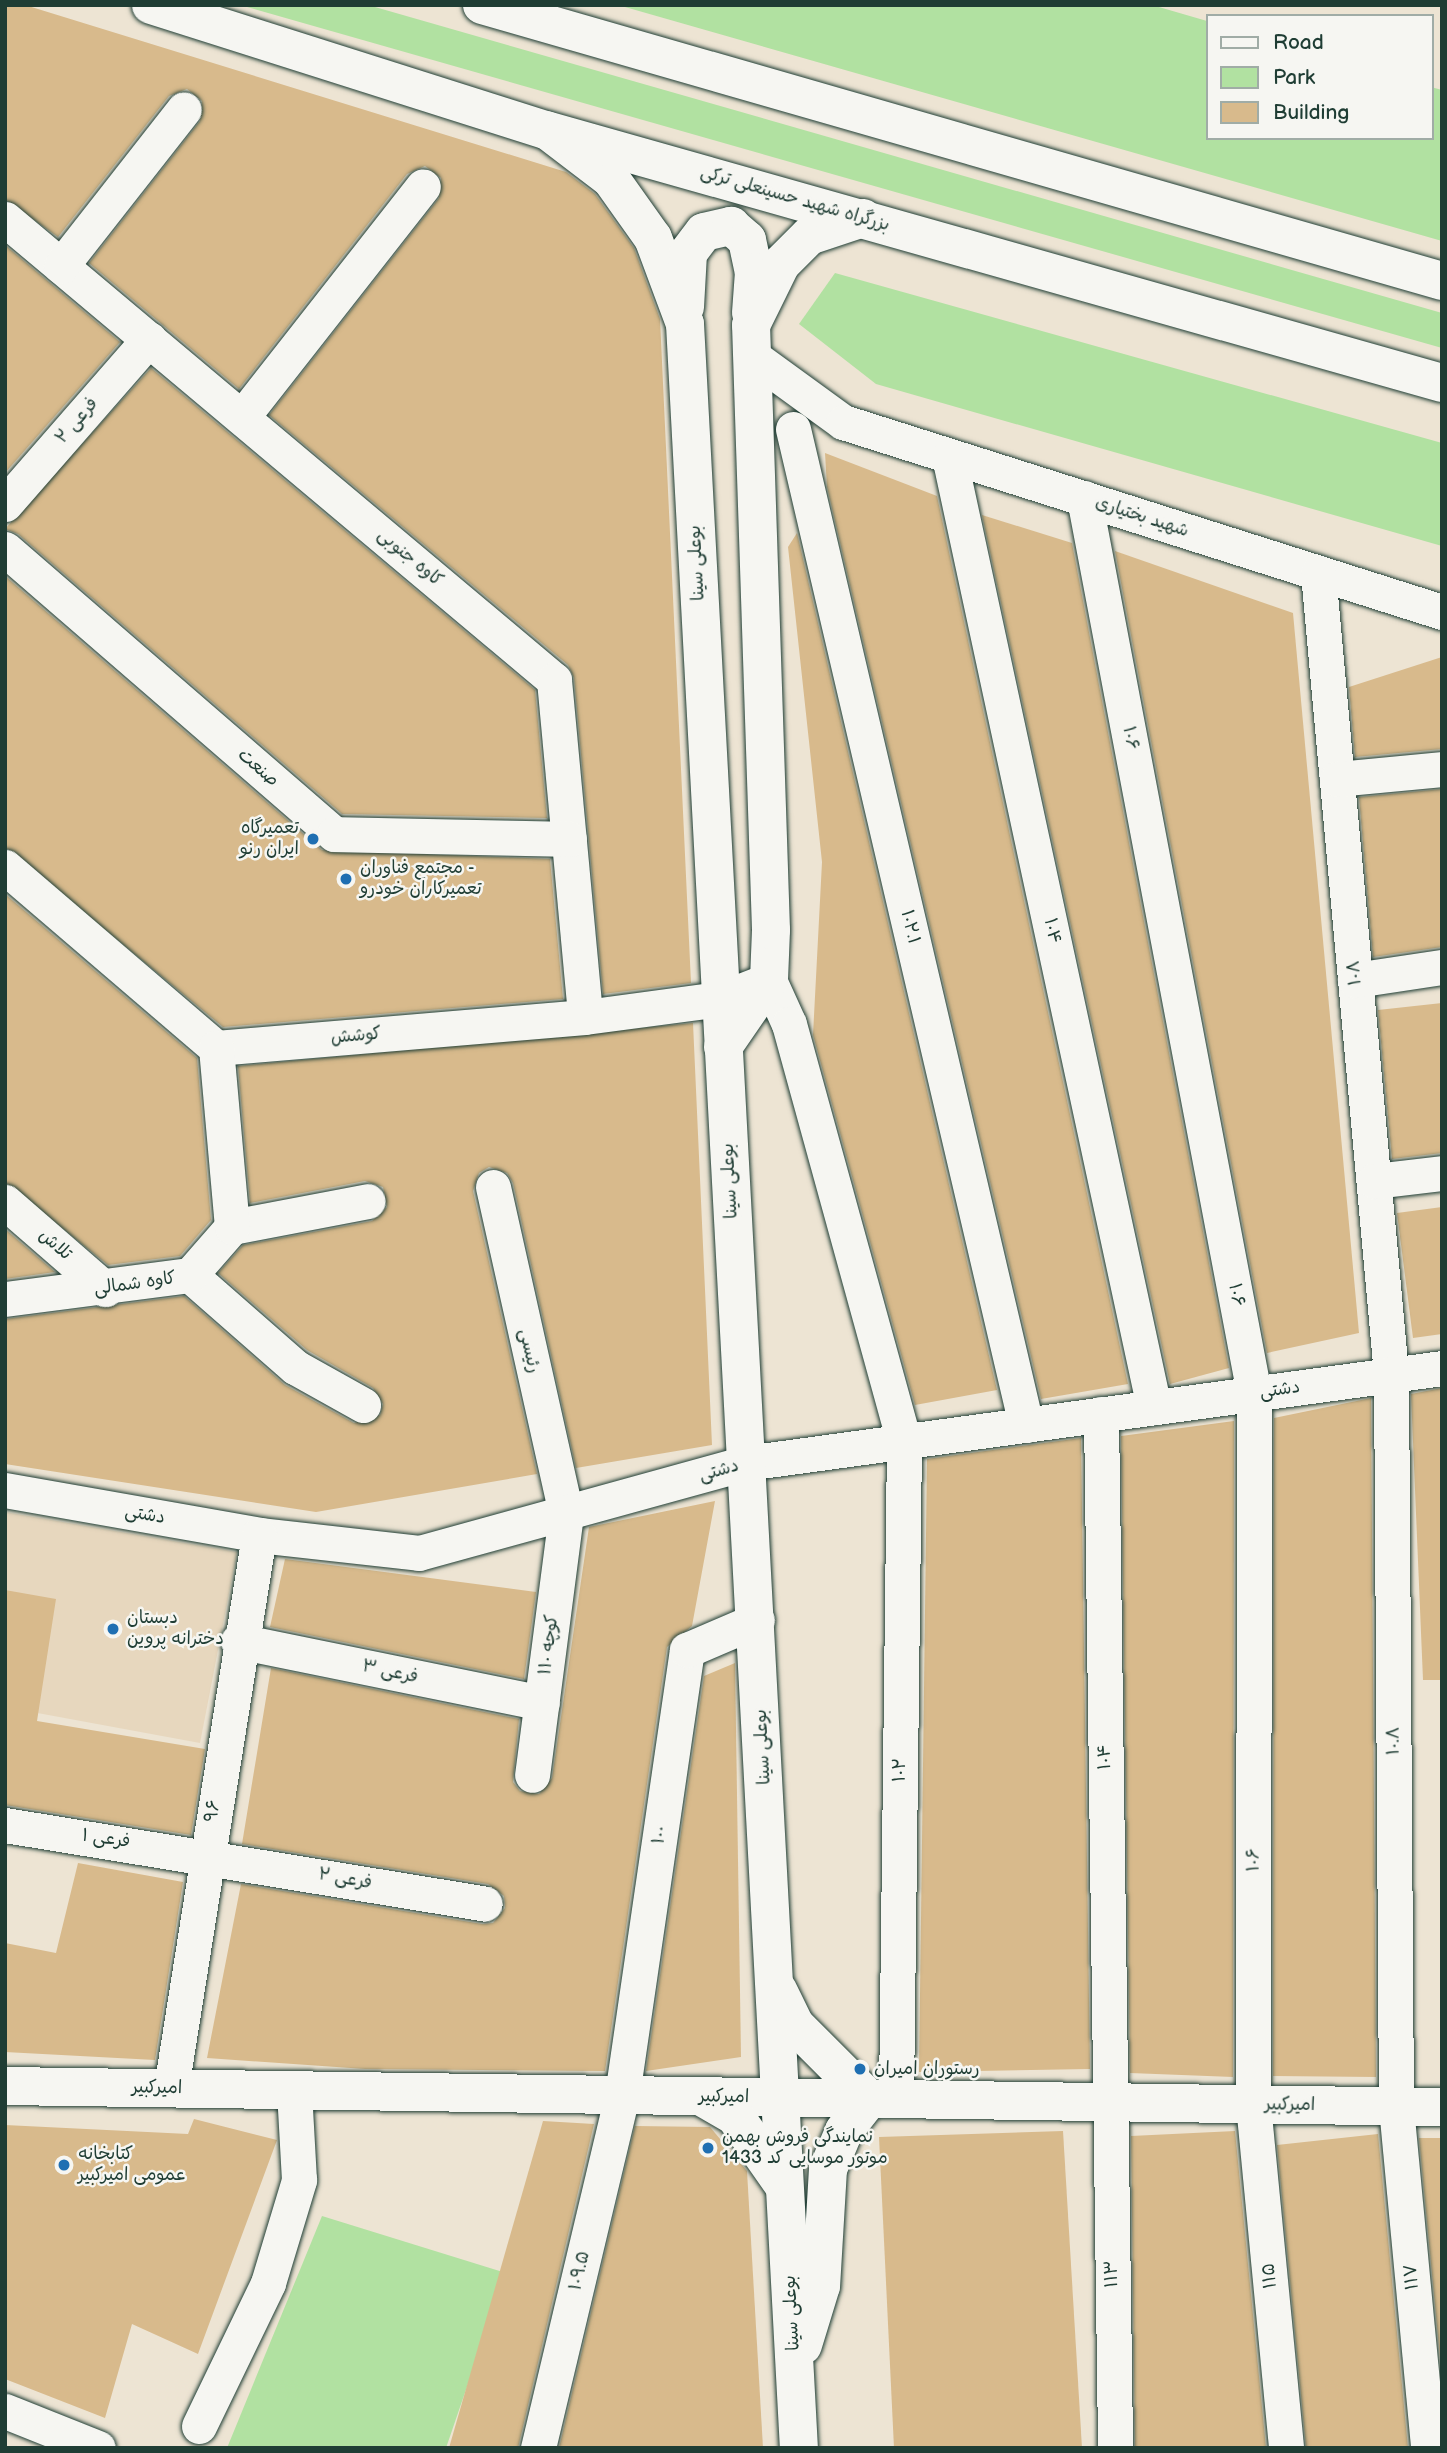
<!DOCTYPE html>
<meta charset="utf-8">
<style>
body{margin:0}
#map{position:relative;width:1447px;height:2453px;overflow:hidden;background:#ede4d3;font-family:"Balsamiq Sans","Playpen Sans Arabic",sans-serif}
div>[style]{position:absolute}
.built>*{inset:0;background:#e7d7be}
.green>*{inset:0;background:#b1e1a1}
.building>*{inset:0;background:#d8ba8c}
.roads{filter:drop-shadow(0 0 2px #1f3d34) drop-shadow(0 0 2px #1f3d34)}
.minor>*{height:35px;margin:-17.5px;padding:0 17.5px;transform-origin:17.5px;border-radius:17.5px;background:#f6f6f2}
.major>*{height:38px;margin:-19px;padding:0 19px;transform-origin:19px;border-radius:19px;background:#f6f6f2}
.highway>*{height:38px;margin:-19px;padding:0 19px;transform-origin:19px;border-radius:19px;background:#f6f6f2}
.dots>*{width:19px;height:19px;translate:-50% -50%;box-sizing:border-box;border:4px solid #f6f6f2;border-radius:50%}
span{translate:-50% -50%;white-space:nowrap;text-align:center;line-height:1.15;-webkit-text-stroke:5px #f6f6f2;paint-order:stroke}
.street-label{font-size:18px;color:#1f3d34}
.poi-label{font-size:18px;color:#1f3d34}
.right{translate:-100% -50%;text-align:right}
.left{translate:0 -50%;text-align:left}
.frame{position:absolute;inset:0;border:7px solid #1f3d34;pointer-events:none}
.legend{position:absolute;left:1206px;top:14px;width:228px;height:126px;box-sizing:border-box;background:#f6f6f2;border:2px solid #a0aca6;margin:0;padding:9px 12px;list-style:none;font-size:21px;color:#1f3d34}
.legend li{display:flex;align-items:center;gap:14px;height:35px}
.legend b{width:35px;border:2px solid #a0aca6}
</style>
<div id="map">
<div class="built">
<i style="clip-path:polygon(5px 1512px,237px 1552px,200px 1743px,5px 1707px)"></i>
</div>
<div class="green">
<i style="clip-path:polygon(240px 5px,368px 5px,1442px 313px,1442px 348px)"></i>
<i style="clip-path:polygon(618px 5px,1152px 5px,1207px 21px,1207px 138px,1431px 138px,1431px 87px,1442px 90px,1442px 241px)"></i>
<i style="clip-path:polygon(835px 273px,1442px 443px,1442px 546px,876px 384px,799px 324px)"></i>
<i style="clip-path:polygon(322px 2216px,506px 2273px,446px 2448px,227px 2448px)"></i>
</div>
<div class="building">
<i style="clip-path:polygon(5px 5px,25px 5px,566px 172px,595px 194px,634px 248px,660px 319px,691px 983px,603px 994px,574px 678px,568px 665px,269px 415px,439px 198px,441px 178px,425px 166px,407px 174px,239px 389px,89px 263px,200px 121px,202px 101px,187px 89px,169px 96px,58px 237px,5px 199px)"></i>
<i style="clip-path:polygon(5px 245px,120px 342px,5px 473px)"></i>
<i style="clip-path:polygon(151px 368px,535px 690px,547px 818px,342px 814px,18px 534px,5px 529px)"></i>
<i style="clip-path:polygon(825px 453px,937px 496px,1128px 1384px,1041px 1399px,827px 487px)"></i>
<i style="clip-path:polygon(982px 515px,1072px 543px,1229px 1368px,1170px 1384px)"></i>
<i style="clip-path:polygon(797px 533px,997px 1390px,915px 1405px,813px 1035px,822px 862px,788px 547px)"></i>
<i style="clip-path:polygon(1115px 551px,1293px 613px,1359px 1333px,1267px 1353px)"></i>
<i style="clip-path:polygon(5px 576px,322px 850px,550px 859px,563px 999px,223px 1027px,5px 847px)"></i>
<i style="clip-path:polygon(1442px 657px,1442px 749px,1355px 757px,1349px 687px)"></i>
<i style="clip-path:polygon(1442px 789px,1442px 947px,1373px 957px,1359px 797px)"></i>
<i style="clip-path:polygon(5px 894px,197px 1058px,211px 1220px,180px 1256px,108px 1265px,5px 1182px)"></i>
<i style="clip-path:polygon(1442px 1003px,1442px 1153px,1392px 1159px,1378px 1010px)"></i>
<i style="clip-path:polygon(693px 1023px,712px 1445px,576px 1468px,513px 1183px,507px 1173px,489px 1167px,479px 1173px,473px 1191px,537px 1474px,316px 1512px,5px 1464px,5px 1319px,184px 1296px,285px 1385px,354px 1423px,380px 1415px,383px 1404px,373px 1388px,307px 1350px,218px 1273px,243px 1245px,372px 1221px,387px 1207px,383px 1187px,365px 1181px,250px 1203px,238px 1066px)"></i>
<i style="clip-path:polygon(1442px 1207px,1442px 1334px,1413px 1338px,1397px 1213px)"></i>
<i style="clip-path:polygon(5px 1229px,55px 1272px,5px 1279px)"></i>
<i style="clip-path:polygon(1442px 1388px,1442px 1680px,1423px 1680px,1411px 1394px)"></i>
<i style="clip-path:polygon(1371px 1398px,1376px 2077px,1273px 2076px,1274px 1418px)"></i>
<i style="clip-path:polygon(1234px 1421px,1233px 2077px,1130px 2073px,1121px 1436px)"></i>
<i style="clip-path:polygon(1081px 1438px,1090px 2069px,919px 2072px,927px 1459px)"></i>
<i style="clip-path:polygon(715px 1501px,692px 1626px,667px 1647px,605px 2071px,365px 2069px,207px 2058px,241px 1884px,482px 1924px,493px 1923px,505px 1908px,504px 1896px,488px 1884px,242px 1844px,271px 1668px,519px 1719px,513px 1782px,520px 1791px,539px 1794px,552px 1778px,589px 1527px)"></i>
<i style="clip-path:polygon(285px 1559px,536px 1592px,524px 1679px,270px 1627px)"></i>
<i style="clip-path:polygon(5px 1590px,56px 1599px,37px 1721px,205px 1749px,191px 1835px,5px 1805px)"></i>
<i style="clip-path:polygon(735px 1663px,741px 2057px,646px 2071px,704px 1676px)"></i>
<i style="clip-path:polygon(78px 1863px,183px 1882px,155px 2060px,5px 2052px,5px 1943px,56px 1953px)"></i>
<i style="clip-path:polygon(194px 2119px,277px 2140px,198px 2354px,132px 2324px,105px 2418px,5px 2379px,5px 2125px,188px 2134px)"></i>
<i style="clip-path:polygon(543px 2121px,594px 2124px,518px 2448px,449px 2448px)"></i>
<i style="clip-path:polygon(635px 2126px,710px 2127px,747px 2171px,763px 2448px,559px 2448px)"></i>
<i style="clip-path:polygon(1063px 2131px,1082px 2448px,894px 2448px,879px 2137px)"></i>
<i style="clip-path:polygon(1235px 2131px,1266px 2448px,1135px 2448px,1131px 2136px)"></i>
<i style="clip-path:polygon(1378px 2134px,1408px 2448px,1306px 2448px,1277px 2145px)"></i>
<i style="clip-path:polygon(1419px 2138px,1442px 2138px,1442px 2379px)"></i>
</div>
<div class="roads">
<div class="minor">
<i style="left:5px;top:219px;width:717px;rotate:40.02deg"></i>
<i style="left:554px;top:680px;width:338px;rotate:84.7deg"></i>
<i style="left:61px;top:266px;width:199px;rotate:-51.9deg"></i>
<i style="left:752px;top:356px;width:112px;rotate:36deg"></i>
<i style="left:843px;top:422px;width:628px;rotate:17.6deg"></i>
<i style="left:242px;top:417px;width:293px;rotate:-51.9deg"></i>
<i style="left:793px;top:429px;width:1023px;rotate:76.83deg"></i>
<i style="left:949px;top:456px;width:973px;rotate:77.84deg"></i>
<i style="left:1084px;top:498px;width:911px;rotate:79.25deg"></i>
<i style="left:1254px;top:1393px;width:711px;rotate:90.08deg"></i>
<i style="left:1253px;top:2104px;width:346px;rotate:84.5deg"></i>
<i style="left:5px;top:504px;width:219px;rotate:-48.9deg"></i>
<i style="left:5px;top:549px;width:435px;rotate:40.9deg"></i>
<i style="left:334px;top:834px;width:235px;rotate:1.2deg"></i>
<i style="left:1318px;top:573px;width:804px;rotate:84.79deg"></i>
<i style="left:1391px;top:1374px;width:733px;rotate:89.61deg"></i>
<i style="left:1396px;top:2107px;width:342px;rotate:84.6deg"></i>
<i style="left:1337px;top:779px;width:105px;rotate:-5.4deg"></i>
<i style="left:5px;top:867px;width:278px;rotate:40.6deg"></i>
<i style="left:216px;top:1048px;width:370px;rotate:-4.8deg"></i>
<i style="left:585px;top:1017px;width:136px;rotate:-7.6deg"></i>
<i style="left:720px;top:999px;width:53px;rotate:-21.2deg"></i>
<i style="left:769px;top:980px;width:48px;rotate:65.6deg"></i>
<i style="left:789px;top:1024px;width:434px;rotate:74.6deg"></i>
<i style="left:904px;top:1442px;width:657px;rotate:90.7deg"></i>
<i style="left:1355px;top:980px;width:88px;rotate:-8.5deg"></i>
<i style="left:1374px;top:1181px;width:68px;rotate:-6.7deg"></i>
<i style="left:493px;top:1187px;width:335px;rotate:77.4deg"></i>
<i style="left:566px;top:1514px;width:263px;rotate:97.4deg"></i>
<i style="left:5px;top:1202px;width:133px;rotate:41deg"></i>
<i style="left:232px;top:1227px;width:138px;rotate:-10.8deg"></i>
<i style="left:190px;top:1275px;width:140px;rotate:41.2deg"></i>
<i style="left:295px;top:1367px;width:78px;rotate:29.2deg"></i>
<i style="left:5px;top:1299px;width:187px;rotate:-7.4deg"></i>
<i style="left:190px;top:1275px;width:64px;rotate:-48.8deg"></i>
<i style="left:232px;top:1227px;width:180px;rotate:-95.1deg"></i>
<i style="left:1101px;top:1414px;width:1034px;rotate:89.22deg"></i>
<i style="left:5px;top:1490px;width:258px;rotate:10deg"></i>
<i style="left:259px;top:1535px;width:161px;rotate:6.4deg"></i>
<i style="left:419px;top:1553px;width:339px;rotate:-15.4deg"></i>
<i style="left:746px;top:1463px;width:702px;rotate:-7.77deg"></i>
<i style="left:238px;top:1641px;width:310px;rotate:11.5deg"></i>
<i style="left:5px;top:1825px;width:486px;rotate:9.3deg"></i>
<i style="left:171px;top:2088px;width:560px;rotate:-80.96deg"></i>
<i style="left:5px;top:2411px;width:100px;rotate:21.7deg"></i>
<i style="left:199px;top:2426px;width:159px;rotate:-64.2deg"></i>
<i style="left:268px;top:2283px;width:108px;rotate:-73.2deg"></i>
<i style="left:299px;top:2180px;width:90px;rotate:-93.2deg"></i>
<i style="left:538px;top:2448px;width:363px;rotate:-76.6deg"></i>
<i style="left:622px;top:2095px;width:450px;rotate:-81.7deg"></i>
<i style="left:687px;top:1650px;width:76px;rotate:-23.2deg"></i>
</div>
<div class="major">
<i style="left:548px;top:131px;width:79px;rotate:37.3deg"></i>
<i style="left:611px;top:179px;width:72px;rotate:54.6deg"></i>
<i style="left:653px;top:238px;width:92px;rotate:69.6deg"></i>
<i style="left:685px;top:324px;width:2127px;rotate:86.93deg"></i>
<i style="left:685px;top:307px;width:54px;rotate:-86.8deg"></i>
<i style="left:688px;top:253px;width:26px;rotate:-53deg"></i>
<i style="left:704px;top:232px;width:28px;rotate:-13deg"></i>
<i style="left:731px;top:226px;width:21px;rotate:41deg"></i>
<i style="left:747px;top:240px;width:33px;rotate:78deg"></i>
<i style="left:754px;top:272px;width:41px;rotate:94.2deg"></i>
<i style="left:723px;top:1047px;width:81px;rotate:-55.5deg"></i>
<i style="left:769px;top:980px;width:50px;rotate:-87.7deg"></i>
<i style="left:771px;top:930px;width:605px;rotate:-91.89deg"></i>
<i style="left:751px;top:325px;width:68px;rotate:-63.8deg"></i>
<i style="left:781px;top:264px;width:40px;rotate:-45deg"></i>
<i style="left:809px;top:236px;width:57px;rotate:-18.4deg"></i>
<i style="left:778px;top:1990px;width:39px;rotate:64deg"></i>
<i style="left:795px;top:2025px;width:105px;rotate:45deg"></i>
<i style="left:869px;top:2099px;width:41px;rotate:128deg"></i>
<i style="left:844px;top:2131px;width:41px;rotate:112.8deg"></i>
<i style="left:828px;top:2169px;width:117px;rotate:93.4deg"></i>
<i style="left:821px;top:2286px;width:62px;rotate:107deg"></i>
<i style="left:5px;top:2086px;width:1437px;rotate:0.84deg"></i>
<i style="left:702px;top:2097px;width:38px;rotate:30deg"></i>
<i style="left:735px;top:2116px;width:85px;rotate:55deg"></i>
</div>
<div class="highway">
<i style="left:151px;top:5px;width:414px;rotate:17.6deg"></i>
<i style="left:546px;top:130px;width:931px;rotate:15.77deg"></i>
<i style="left:482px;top:5px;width:999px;rotate:16.04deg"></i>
</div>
</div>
<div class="dots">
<i style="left:313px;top:839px;background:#1f6fb2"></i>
<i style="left:346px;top:879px;background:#1f6fb2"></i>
<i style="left:113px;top:1629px;background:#1f6fb2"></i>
<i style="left:860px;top:2069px;background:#1f6fb2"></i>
<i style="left:708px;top:2148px;background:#1f6fb2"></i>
<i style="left:64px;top:2165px;background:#1f6fb2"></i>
</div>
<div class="street-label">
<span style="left:795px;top:199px;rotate:16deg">بزرگراه شهید حسینعلی ترکی</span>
<span style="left:77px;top:421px;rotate:-49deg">فرعی ۲</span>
<span style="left:1142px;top:517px;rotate:18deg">شهید بختیاری</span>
<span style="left:410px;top:558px;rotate:40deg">کاوه جنوبی</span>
<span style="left:697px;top:563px;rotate:-93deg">بوعلی سینا</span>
<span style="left:1130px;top:738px;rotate:79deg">۱۰۶</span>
<span style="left:258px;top:768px;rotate:41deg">صنعت</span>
<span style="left:910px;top:927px;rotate:77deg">۱۰۲.۱</span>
<span style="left:1052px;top:931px;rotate:78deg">۱۰۴</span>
<span style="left:1355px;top:973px;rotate:-95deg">۱۰۸</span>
<span style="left:356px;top:1036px;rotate:-5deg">کوشش</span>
<span style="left:730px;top:1181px;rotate:-93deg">بوعلی سینا</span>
<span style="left:55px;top:1245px;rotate:41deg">تلاش</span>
<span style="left:135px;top:1284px;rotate:-8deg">کاوه شمالی</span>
<span style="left:1236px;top:1295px;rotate:79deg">۱۰۶</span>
<span style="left:529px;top:1351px;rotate:77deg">رئیسی</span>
<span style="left:1280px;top:1390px;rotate:-8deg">دشتی</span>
<span style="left:719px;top:1471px;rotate:-16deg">دشتی</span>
<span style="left:145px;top:1515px;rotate:10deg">دشتی</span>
<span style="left:549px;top:1645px;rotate:-83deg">کوچه ۱۱۰</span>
<span style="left:390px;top:1672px;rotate:12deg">فرعی ۳</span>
<span style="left:1394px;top:1741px;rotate:-90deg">۱۰.۸</span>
<span style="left:763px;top:1747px;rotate:-93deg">بوعلی سینا</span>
<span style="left:1105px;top:1757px;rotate:-91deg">۱۰۴</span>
<span style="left:900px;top:1770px;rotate:-89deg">۱۰۲</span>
<span style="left:213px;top:1811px;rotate:-82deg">۹۶</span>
<span style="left:660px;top:1835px;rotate:-82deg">۱۰۰</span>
<span style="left:106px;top:1839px;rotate:8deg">فرعی ۱</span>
<span style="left:1254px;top:1860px;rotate:-90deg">۱۰۶</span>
<span style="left:345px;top:1879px;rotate:10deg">فرعی ۲</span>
<span style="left:157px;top:2088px;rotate:1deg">امیرکبیر</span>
<span style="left:724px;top:2097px;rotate:1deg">امیرکبیر</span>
<span style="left:1290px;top:2105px;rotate:1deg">امیرکبیر</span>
<span style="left:580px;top:2271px;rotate:-77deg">۱۰۹.۵</span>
<span style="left:1112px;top:2274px;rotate:-91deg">۱۱۳</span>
<span style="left:1270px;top:2276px;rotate:-95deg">۱۱۵</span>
<span style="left:1412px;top:2277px;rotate:-95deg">۱۱۷</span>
<span style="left:792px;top:2313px;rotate:-93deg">بوعلی سینا</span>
</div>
<div class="poi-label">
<span class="right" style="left:299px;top:839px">تعمیرگاه<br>ایران رنو</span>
<span class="left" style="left:360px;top:879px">مجتمع فناوران -<br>تعمیرکاران خودرو</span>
<span class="left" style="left:127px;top:1629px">دبستان<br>دخترانه پروین</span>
<span class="left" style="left:874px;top:2069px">رستوران امیران</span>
<span class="left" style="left:722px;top:2148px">نمایندگی فروش بهمن<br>موتور موسایی کد 1433</span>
<span class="left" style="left:78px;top:2165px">کتابخانه<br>عمومی امیرکبیر</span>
</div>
<div class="frame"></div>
<ul class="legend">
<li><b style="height:9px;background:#f6f6f2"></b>Road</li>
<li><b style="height:19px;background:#b1e1a1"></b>Park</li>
<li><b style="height:19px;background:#d8ba8c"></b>Building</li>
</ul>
</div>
